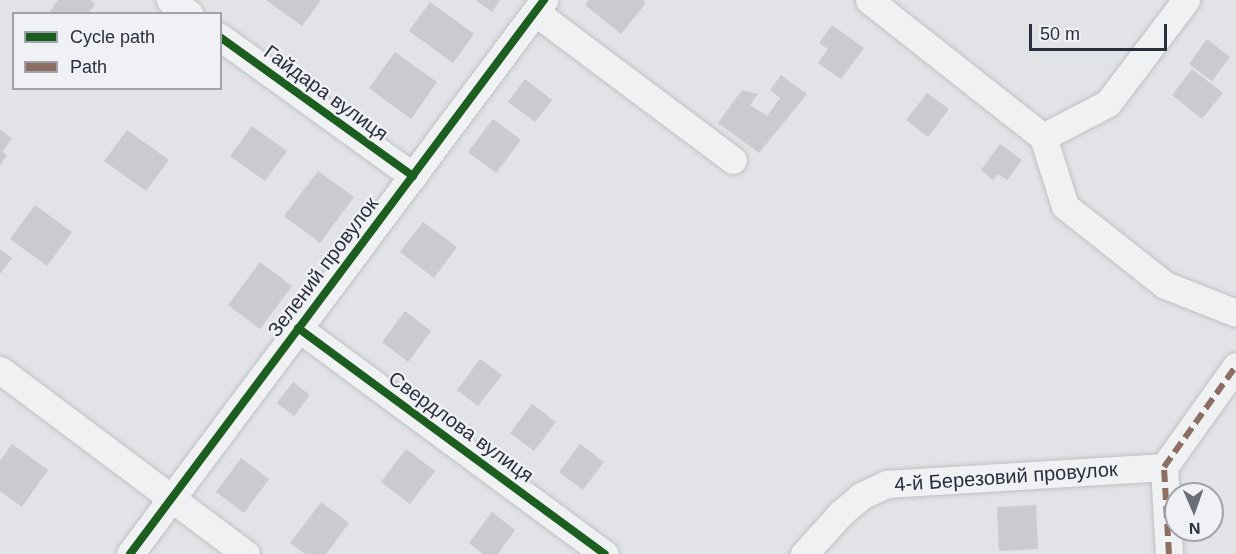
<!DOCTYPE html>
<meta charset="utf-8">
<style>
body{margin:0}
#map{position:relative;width:1236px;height:554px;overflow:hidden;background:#e1e3e6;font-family:Helvetica,sans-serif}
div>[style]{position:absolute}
.building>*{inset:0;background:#c9cbce}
.roads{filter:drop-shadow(0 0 2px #c0c1c4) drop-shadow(0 0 2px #c0c1c4)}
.minor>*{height:27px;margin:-13.5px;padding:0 13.5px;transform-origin:13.5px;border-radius:13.5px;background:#f0f1f3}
.quiet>*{height:6px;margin-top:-3px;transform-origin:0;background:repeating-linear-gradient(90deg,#8d6e63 0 12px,transparent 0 18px)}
.cycleway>*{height:8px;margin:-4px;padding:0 4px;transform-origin:4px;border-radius:4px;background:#1b5e20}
span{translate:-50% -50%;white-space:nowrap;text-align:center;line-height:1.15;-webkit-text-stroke:4.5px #eff1f5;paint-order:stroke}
.street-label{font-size:20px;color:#2a2f3d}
.legend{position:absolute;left:12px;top:12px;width:210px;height:78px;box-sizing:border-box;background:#eff1f5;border:2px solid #a0a3ab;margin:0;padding:8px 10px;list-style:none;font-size:18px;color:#2a2f3d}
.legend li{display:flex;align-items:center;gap:12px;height:30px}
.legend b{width:30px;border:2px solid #a0a3ab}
.north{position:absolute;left:1164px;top:482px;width:60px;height:60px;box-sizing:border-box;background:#eff1f5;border:2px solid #a0a3ab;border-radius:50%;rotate:178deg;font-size:16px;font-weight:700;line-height:24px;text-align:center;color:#2a2f3d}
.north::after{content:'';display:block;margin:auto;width:21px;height:27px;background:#6a6e78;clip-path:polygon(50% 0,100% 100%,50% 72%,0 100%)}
.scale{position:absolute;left:1029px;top:24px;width:138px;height:27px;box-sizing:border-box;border:3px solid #2a2f3d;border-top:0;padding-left:8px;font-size:18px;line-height:21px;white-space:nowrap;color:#2a2f3d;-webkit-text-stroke:4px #eff1f5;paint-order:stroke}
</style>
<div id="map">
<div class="building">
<i style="clip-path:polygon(58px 0,90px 0,95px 4px,88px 14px,48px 14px)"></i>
<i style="clip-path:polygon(266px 0,321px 0,302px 26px)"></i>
<i style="clip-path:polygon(476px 0,500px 0,492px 12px)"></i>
<i style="clip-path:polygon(589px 0,642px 0,646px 3px,621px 34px,585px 5px)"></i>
<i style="clip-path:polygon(430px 2px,474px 34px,453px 63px,409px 31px)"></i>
<i style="clip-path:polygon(832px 25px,864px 48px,841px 79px,818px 63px,828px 49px,819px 43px)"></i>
<i style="clip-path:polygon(1207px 39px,1230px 57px,1212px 81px,1189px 64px)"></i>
<i style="clip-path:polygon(395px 52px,437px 82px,411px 119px,369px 88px)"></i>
<i style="clip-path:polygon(1192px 69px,1223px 93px,1202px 119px,1172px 95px)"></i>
<i style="clip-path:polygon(781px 75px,807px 94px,759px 153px,718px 123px,742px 90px,758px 94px,750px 105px,767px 116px,780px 98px,770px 90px)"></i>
<i style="clip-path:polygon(525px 79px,552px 100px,535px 122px,508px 102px)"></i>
<i style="clip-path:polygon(927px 93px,949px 109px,928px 137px,906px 120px)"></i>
<i style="clip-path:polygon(493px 119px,521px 140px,496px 173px,468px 152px)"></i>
<i style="clip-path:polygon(252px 126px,287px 151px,265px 181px,230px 156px)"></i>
<i style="clip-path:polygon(0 129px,12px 139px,2px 152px,7px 155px,0 165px)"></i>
<i style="clip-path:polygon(127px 130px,169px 160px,146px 191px,104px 161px)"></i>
<i style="clip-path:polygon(1000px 144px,1022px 160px,1007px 180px,998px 174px,993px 180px,981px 170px)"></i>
<i style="clip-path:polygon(318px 171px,354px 197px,320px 243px,284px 216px)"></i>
<i style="clip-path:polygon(35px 205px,72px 232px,47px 266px,10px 239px)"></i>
<i style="clip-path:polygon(423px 222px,457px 247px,434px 278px,400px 252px)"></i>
<i style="clip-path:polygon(0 249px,12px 258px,0 274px)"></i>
<i style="clip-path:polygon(260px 262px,292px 286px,260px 329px,228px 305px)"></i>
<i style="clip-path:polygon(405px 311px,431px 331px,408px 362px,382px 342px)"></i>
<i style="clip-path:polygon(480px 359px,502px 375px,478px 406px,457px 390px)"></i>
<i style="clip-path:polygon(293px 382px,310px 395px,294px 416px,277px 403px)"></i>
<i style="clip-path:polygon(532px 404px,556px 422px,534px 451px,510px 433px)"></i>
<i style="clip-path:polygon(12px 444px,48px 470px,22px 507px,0 491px,0 461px)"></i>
<i style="clip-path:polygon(580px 444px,604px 462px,583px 490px,559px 472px)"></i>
<i style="clip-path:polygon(406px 449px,435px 471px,410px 504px,381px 482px)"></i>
<i style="clip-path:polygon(241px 458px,269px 479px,244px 513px,216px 492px)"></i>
<i style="clip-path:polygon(321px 502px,349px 523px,326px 554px,305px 554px,290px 543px)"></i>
<i style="clip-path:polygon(1036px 505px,1038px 549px,999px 551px,997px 507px)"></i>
<i style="clip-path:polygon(492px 512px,515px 530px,498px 554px,483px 554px,469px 543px)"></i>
</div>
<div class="roads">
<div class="minor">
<i style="left:170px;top:0;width:24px;rotate:36deg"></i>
<i style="left:869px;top:0;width:221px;rotate:38.2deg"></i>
<i style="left:1043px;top:137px;width:72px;rotate:72.3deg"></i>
<i style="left:1065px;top:206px;width:127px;rotate:38.3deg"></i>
<i style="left:1165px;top:285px;width:76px;rotate:21.5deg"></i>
<i style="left:535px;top:12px;width:247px;rotate:36.8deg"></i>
<i style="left:220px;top:37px;width:238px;rotate:35.8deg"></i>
<i style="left:1043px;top:137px;width:73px;rotate:-27.6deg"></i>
<i style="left:1108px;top:103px;width:129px;rotate:-52.9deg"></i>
<i style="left:298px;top:328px;width:381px;rotate:36.4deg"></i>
<i style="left:0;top:370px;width:307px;rotate:36.8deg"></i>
<i style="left:130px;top:554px;width:692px;rotate:-53.23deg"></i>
<i style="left:804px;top:554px;width:55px;rotate:-47.9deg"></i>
<i style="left:841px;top:513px;width:26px;rotate:-40deg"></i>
<i style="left:861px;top:496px;width:29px;rotate:-25deg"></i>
<i style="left:887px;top:484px;width:278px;rotate:-3.5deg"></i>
<i style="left:1169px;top:554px;width:87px;rotate:-93.3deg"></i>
<i style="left:1164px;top:467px;width:124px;rotate:-54.5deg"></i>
</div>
</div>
<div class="quiet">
<i style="left:1169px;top:554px;width:87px;rotate:-93.3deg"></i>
<i style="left:1164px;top:467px;width:124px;rotate:-54.5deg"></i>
</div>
<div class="cycleway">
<i style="left:220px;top:37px;width:238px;rotate:35.8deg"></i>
<i style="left:298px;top:328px;width:381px;rotate:36.4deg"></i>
<i style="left:130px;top:554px;width:692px;rotate:-53.23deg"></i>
</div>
<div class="street-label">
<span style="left:326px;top:93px;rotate:36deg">Гайдара вулиця</span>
<span style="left:323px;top:267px;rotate:-53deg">Зелений провулок</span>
<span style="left:461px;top:427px;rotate:36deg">Свердлова вулиця</span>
<span style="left:1006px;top:477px;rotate:-4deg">4-й Березовий провулок</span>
</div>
<ul class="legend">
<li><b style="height:8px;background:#1b5e20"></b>Cycle path</li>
<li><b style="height:8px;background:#8d6e63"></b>Path</li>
</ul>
<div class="north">N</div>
<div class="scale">50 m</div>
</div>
